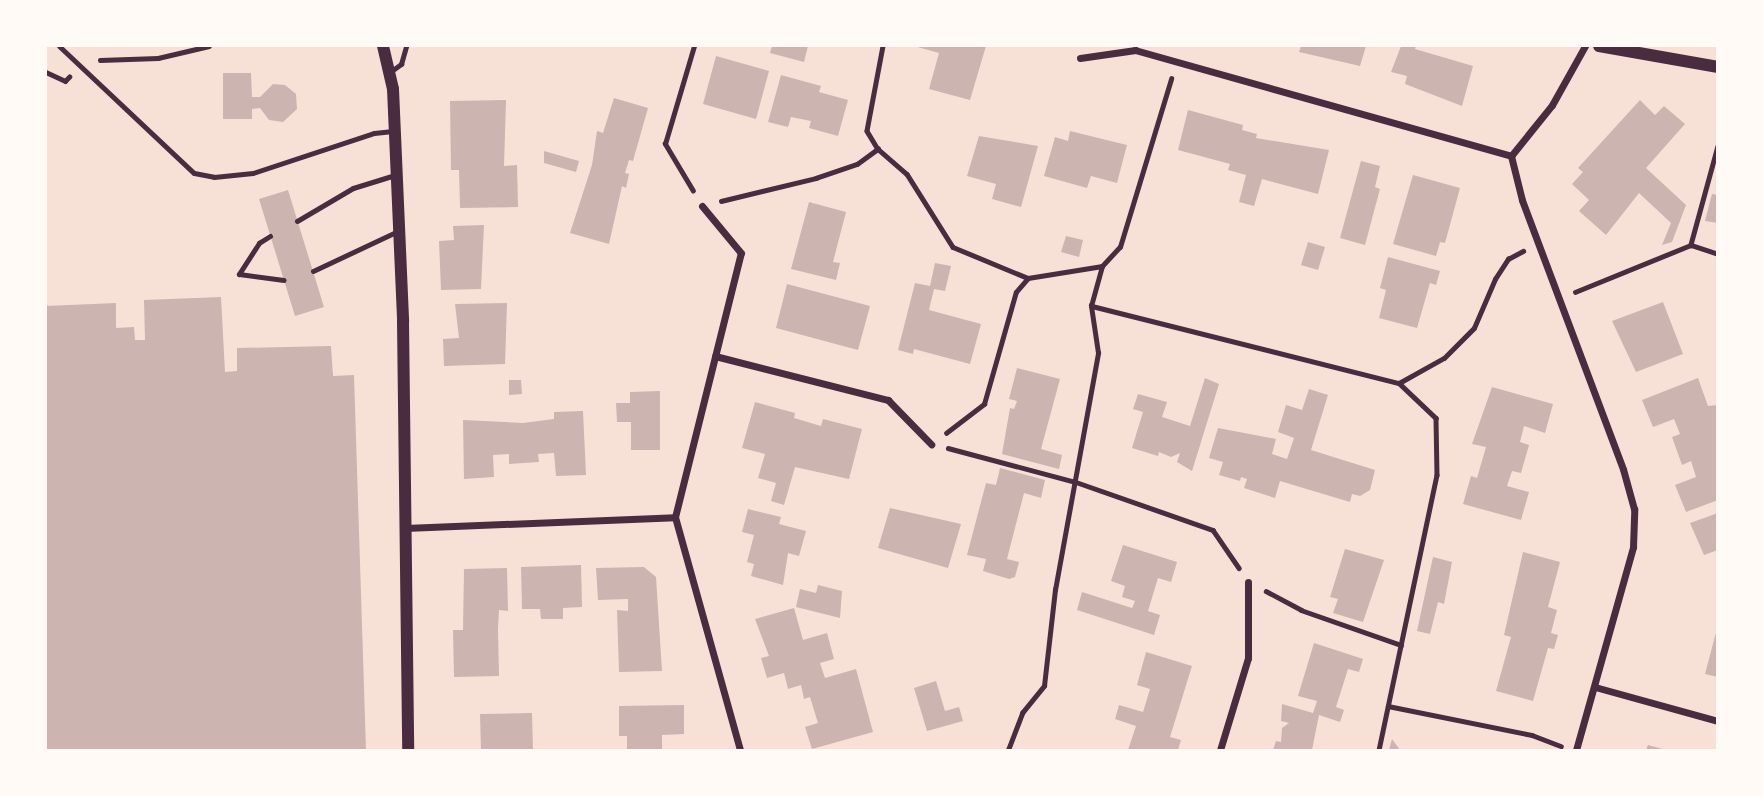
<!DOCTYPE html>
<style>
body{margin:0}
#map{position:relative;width:1763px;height:796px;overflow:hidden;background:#f7e1d7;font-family:Roboto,sans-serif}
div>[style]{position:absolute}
.building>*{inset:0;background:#ccb4b1}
.path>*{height:4.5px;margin:-2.25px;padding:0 2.25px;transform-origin:2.25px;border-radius:2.25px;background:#4a2c40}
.service>*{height:5px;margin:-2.5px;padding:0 2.5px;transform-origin:2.5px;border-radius:2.5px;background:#4a2c40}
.minor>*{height:7px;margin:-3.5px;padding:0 3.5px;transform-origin:3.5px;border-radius:3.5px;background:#4a2c40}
.tertiary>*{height:12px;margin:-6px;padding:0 6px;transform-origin:6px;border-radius:6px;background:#4a2c40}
span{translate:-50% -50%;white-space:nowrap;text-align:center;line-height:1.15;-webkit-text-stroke:7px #fffaf5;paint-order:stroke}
.frame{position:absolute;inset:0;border:47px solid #fffaf5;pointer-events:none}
</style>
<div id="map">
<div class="building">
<i style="clip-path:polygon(772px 46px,808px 46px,804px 62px,770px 53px)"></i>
<i style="clip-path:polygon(914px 46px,986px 46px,970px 100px,929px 89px,939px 53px)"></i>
<i style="clip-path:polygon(1301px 46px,1366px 46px,1360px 66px,1299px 52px)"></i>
<i style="clip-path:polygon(1401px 46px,1416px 46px,1415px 49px,1473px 66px,1462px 106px,1405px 84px,1407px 76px,1391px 72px)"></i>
<i style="clip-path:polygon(716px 56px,769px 71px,756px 119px,703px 104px)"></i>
<i style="clip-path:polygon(223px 73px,251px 73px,252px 97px,260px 97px,273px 84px,285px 85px,296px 94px,297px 109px,283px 122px,269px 120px,260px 108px,252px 109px,252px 119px,223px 119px)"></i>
<i style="clip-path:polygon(781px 75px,821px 86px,819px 92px,848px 100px,838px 136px,809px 128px,811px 121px,791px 117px,788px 127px,768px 122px)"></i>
<i style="clip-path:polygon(614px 98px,648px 108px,633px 161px,629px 160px,625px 173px,629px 174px,626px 188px,622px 186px,609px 244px,570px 233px,592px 165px,597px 131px,603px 133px)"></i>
<i style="clip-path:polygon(506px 100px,504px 166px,517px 165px,518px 207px,460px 208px,459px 170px,451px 170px,450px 101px)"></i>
<i style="clip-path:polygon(1640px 100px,1655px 115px,1664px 106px,1685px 124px,1646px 168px,1686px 205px,1672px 242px,1662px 245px,1671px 223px,1639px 193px,1606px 235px,1579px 211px,1589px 200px,1572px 184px,1583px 172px,1578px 168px)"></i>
<i style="clip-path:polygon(1188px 110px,1243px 125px,1242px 130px,1257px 134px,1256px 138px,1329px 150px,1318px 194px,1262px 179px,1254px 206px,1239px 202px,1246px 175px,1228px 170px,1230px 164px,1178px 150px)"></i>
<i style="clip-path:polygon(1070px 131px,1127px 145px,1117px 183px,1091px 176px,1087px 188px,1044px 176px,1055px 137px,1068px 141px)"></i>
<i style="clip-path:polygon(979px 136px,1038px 146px,1021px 207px,992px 199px,996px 184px,967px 176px)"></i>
<i style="clip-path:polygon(544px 151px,579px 161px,576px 172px,544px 163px)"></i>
<i style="clip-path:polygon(1361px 161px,1380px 166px,1375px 187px,1380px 189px,1365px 245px,1340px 238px)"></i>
<i style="clip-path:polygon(1413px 175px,1460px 188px,1445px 243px,1440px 242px,1436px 256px,1393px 244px)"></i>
<i style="clip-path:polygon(288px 190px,324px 307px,295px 316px,259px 199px)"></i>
<i style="clip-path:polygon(1712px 194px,1718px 195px,1718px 223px,1705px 221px)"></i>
<i style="clip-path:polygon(809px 202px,846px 212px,833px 262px,840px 263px,836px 280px,791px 269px)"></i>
<i style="clip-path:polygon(484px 225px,481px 289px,441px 290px,439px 241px,454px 240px,453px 226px)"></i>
<i style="clip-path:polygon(1066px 236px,1083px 240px,1079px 257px,1061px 252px)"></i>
<i style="clip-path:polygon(1308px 242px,1325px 247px,1318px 270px,1301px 265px)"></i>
<i style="clip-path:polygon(1388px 257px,1440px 271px,1436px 285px,1430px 283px,1417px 328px,1379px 318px,1386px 290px,1380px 288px)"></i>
<i style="clip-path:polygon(935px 263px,951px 266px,945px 291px,934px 289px,929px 310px,981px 324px,970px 364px,914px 349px,913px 354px,898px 350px,915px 283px,930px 286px)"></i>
<i style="clip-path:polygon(787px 284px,870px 306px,858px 350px,776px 328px)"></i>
<i style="clip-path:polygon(221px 297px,225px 372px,237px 371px,237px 348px,331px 346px,333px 376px,354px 375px,366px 750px,46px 750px,46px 306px,116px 303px,116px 328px,134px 327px,135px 340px,145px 340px,144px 300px)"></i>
<i style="clip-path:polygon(1663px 302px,1683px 354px,1636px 372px,1612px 321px)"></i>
<i style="clip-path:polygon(507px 303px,505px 364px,444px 366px,443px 339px,459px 338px,455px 304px)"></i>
<i style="clip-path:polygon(1017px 368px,1060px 379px,1041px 449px,1062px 455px,1059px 469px,1002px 454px,1010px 408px,1014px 409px,1017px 401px,1009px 399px)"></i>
<i style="clip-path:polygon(1205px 378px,1219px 384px,1192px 471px,1177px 462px,1180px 453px,1171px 457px,1159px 452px,1158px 456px,1132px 448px,1143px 412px,1133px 409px,1138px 394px,1167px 402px,1162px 417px,1190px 426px)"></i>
<i style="clip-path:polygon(1698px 378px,1708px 406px,1718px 405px,1718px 500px,1686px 512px,1675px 485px,1696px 477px,1691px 461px,1682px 465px,1672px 437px,1680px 434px,1674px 419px,1653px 427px,1642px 400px)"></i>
<i style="clip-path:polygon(509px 380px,521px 380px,522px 394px,509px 395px)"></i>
<i style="clip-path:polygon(1492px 387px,1553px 404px,1545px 433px,1524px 426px,1520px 442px,1529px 445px,1521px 473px,1512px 471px,1507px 486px,1529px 492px,1521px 520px,1463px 504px,1471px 476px,1477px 478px,1486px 447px,1472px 444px)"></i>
<i style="clip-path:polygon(1309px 389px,1328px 395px,1311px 450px,1375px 470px,1370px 490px,1360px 496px,1352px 494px,1350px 502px,1280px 481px,1275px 498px,1244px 488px,1247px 479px,1241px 477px,1240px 481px,1219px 475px,1223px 462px,1209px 458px,1218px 428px,1276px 439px,1272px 454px,1287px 459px,1294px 438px,1278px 432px,1286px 405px,1302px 410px)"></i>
<i style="clip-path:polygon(660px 391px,660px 450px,631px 450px,631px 422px,617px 422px,616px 403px,630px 403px,630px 392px)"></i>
<i style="clip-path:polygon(755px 402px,795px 413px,794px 418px,821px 426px,823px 419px,862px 429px,849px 479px,795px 467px,784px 505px,771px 501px,776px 483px,758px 478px,765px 454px,742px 448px)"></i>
<i style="clip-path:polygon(583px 411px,586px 475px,556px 476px,554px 453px,538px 454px,539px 462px,509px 464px,509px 454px,493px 455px,494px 477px,464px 479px,463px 420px,523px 423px,554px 419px,554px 412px)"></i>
<i style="clip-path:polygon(1000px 468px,1045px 480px,1041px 498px,1024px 493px,1007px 559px,1019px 562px,1015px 577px,1009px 579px,983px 571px,986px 559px,967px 555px,986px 483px,996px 485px)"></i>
<i style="clip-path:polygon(890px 508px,961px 524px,948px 568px,878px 548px)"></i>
<i style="clip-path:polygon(748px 509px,781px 517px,779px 524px,806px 531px,799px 556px,788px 553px,783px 585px,751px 576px,754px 564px,747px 562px,754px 535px,742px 532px)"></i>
<i style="clip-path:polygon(1718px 513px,1718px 550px,1704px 555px,1690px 523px)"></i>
<i style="clip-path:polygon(1123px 545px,1177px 562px,1171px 582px,1158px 578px,1148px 611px,1160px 615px,1154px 635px,1077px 610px,1082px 592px,1132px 608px,1135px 601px,1122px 597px,1125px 586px,1111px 581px)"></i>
<i style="clip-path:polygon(1345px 549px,1384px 560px,1363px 622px,1333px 613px,1338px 599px,1330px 597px)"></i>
<i style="clip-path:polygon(1523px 552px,1560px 562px,1548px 607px,1557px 610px,1551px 633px,1558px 635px,1554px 649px,1548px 648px,1533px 701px,1496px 691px,1511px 637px,1504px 635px)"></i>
<i style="clip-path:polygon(1433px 557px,1452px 562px,1444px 604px,1438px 602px,1430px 634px,1417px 631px)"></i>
<i style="clip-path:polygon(581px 565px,582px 607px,563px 608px,563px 619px,541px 619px,540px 609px,522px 609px,521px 567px)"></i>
<i style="clip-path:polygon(644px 567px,656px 577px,662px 671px,619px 672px,617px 610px,628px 611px,628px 599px,598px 600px,596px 568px)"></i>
<i style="clip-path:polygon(507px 568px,508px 611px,499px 610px,498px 629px,499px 676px,454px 677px,453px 630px,463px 630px,464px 569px)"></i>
<i style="clip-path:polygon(818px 585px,842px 591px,840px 618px,796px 607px,800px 589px,816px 593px)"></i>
<i style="clip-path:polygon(794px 608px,803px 640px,827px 633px,834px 659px,820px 663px,825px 678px,856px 669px,873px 732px,812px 749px,805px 727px,818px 723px,810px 697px,804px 699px,801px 685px,788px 689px,784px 673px,767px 678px,761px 658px,769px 656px,755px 619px)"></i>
<i style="clip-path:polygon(1717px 629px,1718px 629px,1718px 677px,1705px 674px)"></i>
<i style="clip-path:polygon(1314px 643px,1363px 659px,1359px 672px,1348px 669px,1336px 707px,1344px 710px,1340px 722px,1319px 715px,1312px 750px,1273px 750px,1276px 741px,1281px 742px,1282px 728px,1289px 723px,1281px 721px,1282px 704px,1313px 713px,1317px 701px,1298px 696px)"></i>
<i style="clip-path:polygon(1146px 652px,1192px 666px,1170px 737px,1181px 740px,1178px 750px,1128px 750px,1136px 726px,1115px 719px,1119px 705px,1143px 712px,1150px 689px,1137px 685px)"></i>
<i style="clip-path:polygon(936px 681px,945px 711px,959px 707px,963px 721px,927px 731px,914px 688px)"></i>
<i style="clip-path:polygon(684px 705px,684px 734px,662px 735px,662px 750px,627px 750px,627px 736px,619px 736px,619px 706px)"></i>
<i style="clip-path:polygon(532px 713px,533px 750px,481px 750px,480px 714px)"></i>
<i style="clip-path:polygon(1392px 739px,1400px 750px,1389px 750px)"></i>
<i style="clip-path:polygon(1648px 745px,1666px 750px,1646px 750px)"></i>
</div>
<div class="path">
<i style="left:883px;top:46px;width:86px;rotate:100.7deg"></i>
<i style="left:867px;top:131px;width:21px;rotate:59deg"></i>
<i style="left:878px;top:149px;width:38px;rotate:41deg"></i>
<i style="left:907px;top:174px;width:86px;rotate:57.8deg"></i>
<i style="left:953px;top:247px;width:81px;rotate:22.5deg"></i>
<i style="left:100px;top:60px;width:58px;rotate:-2deg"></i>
<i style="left:158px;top:58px;width:52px;rotate:-13.2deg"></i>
<i style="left:46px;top:72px;width:21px;rotate:25deg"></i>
<i style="left:65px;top:81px;width:6px;rotate:-45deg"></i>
<i style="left:1718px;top:146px;width:103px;rotate:105.3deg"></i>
<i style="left:1691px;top:245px;width:28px;rotate:18deg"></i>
<i style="left:693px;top:191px;width:55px;rotate:-120.8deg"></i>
<i style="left:665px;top:144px;width:102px;rotate:-73.5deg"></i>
<i style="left:721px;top:201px;width:98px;rotate:-13.6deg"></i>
<i style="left:816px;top:178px;width:43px;rotate:-18.9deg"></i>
<i style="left:857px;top:164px;width:26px;rotate:-36deg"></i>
<i style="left:1575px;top:292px;width:125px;rotate:-22.1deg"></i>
<i style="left:1092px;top:306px;width:317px;rotate:14.1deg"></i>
<i style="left:1399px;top:383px;width:51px;rotate:43.4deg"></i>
<i style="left:1436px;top:418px;width:57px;rotate:89deg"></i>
<i style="left:1437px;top:475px;width:281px;rotate:101.9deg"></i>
<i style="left:1399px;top:383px;width:51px;rotate:-29.1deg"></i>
<i style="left:1444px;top:358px;width:42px;rotate:-45deg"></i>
<i style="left:1474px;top:328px;width:53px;rotate:-66.8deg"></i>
<i style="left:1495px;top:279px;width:24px;rotate:-57deg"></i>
<i style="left:1508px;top:259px;width:17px;rotate:-28deg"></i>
<i style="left:946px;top:433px;width:48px;rotate:-37.3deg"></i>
<i style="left:984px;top:404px;width:116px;rotate:-74.1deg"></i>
<i style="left:1016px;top:292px;width:18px;rotate:-49deg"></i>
<i style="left:1028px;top:278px;width:75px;rotate:-9.2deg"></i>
<i style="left:948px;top:448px;width:132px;rotate:14.9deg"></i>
<i style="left:1076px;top:482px;width:145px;rotate:19.3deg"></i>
<i style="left:1213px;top:530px;width:46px;rotate:55.6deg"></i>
<i style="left:1266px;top:591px;width:40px;rotate:28deg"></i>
<i style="left:1301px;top:610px;width:106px;rotate:19.3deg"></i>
<i style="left:1388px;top:706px;width:147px;rotate:11.4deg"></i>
<i style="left:1532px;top:735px;width:31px;rotate:21deg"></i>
<i style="left:1008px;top:750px;width:40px;rotate:-69deg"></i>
<i style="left:1022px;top:713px;width:35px;rotate:-51deg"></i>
<i style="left:1044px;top:686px;width:97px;rotate:-83.5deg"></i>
<i style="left:1055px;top:590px;width:241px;rotate:-79.7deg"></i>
<i style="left:1098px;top:353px;width:48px;rotate:-98.5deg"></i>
<i style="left:1091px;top:306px;width:41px;rotate:-74.6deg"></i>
<i style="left:1102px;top:266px;width:26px;rotate:-47deg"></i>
<i style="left:1120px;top:247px;width:176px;rotate:-73.1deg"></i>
</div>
<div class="service">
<i style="left:59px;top:46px;width:185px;rotate:43.3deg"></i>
<i style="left:194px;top:173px;width:20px;rotate:11deg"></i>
<i style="left:214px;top:177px;width:39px;rotate:-6deg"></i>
<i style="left:253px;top:173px;width:127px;rotate:-18.3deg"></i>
<i style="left:374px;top:133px;width:19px;rotate:-6deg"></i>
<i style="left:390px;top:72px;width:14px;rotate:-36deg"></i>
<i style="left:401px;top:64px;width:19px;rotate:-74deg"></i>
<i style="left:297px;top:221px;width:65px;rotate:-30.5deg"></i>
<i style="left:353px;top:188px;width:44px;rotate:-17.2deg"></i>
<i style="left:270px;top:236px;width:13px;rotate:148deg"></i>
<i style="left:259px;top:243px;width:37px;rotate:123deg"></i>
<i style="left:239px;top:274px;width:45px;rotate:7.6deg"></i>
<i style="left:313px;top:271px;width:94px;rotate:-25.2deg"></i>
</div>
<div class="minor">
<i style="left:1080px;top:58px;width:56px;rotate:-8.3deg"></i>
<i style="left:1135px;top:50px;width:391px;rotate:15.7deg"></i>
<i style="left:715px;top:356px;width:179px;rotate:14.3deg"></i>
<i style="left:888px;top:400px;width:62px;rotate:45.7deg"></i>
<i style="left:675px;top:517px;width:272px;rotate:-76deg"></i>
<i style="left:741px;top:253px;width:61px;rotate:-129.7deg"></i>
<i style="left:405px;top:528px;width:270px;rotate:-2.3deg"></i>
<i style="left:675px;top:517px;width:242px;rotate:74.4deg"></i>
<i style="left:1595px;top:687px;width:128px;rotate:15.5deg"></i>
<i style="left:1220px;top:750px;width:96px;rotate:-73.1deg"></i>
<i style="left:1248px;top:658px;width:76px;rotate:-90deg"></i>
<i style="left:1576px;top:750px;width:211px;rotate:-74.3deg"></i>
<i style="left:1633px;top:547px;width:38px;rotate:-88deg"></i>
<i style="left:1634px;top:509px;width:41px;rotate:-105.4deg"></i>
<i style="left:1623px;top:469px;width:287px;rotate:-110.6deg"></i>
<i style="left:1522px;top:200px;width:45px;rotate:-104deg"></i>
<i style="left:1511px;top:156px;width:65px;rotate:-51.2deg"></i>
<i style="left:1552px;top:105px;width:68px;rotate:-60.8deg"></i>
</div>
<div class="tertiary">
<i style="left:383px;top:46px;width:44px;rotate:76.9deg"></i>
<i style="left:393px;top:89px;width:233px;rotate:87.5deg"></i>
<i style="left:403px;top:322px;width:428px;rotate:89.3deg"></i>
<i style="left:1599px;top:46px;width:121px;rotate:10deg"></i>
</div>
<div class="frame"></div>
</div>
